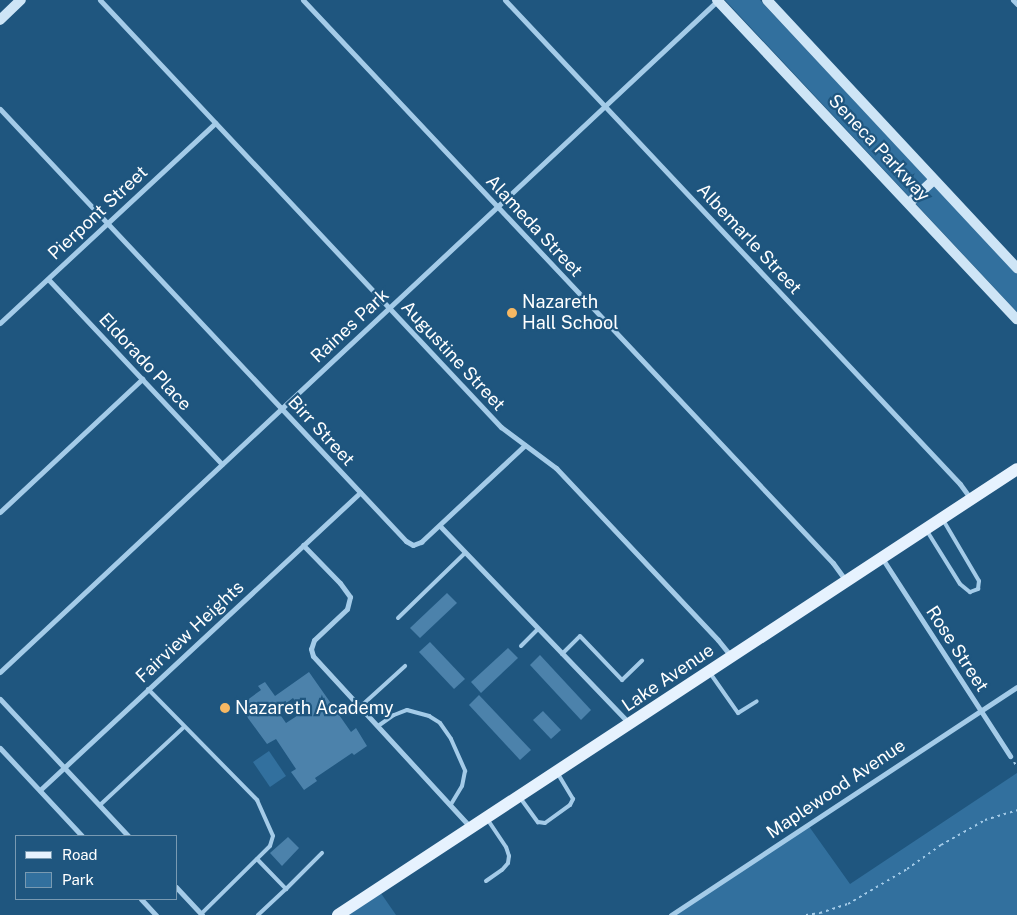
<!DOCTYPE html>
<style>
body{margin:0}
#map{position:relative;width:1017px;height:915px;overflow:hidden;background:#1f567f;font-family:"Public Sans",sans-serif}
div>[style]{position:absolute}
.green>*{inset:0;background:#32709e}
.building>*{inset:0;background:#4c82ab}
.path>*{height:2px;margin-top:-1px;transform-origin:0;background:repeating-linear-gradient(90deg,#a4cbe8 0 2.5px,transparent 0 6.5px)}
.lane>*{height:4px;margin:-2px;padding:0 2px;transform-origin:2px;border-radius:2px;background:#a4cbe8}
.street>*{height:5px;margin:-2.5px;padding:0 2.5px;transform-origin:2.5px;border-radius:2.5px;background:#a4cbe8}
.secondary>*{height:10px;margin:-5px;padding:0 5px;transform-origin:5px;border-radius:5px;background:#cee5f6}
.primary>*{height:12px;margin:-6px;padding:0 6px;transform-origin:6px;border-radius:6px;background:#e6f2fe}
.dots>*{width:14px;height:14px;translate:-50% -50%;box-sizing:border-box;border:2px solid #1f567f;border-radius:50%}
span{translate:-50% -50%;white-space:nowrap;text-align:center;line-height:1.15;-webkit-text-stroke:4.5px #1f567f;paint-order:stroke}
.street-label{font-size:18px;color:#fff}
.poi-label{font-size:18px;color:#fff}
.left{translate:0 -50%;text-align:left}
.legend{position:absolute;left:15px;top:835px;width:162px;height:65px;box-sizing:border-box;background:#1f567f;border:1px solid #799ab2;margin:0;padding:6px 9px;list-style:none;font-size:15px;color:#fff}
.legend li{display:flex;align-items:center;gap:10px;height:25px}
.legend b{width:25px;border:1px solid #799ab2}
</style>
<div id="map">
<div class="green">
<i style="clip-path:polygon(725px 0,760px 0,1017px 274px,1017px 312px)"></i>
<i style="clip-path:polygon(269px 751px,286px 776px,270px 787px,253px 762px)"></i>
<i style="clip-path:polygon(1017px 773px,1017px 915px,669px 915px,808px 825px,850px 884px)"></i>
<i style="clip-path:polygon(378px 889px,396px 915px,338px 915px)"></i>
</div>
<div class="building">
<i style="clip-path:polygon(447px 593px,457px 603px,420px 638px,410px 628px)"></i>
<i style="clip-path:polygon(430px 642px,465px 679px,454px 689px,419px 652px)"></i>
<i style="clip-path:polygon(508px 648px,518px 658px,481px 693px,471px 682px)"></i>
<i style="clip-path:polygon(540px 655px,591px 710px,581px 720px,530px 665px)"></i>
<i style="clip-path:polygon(evenodd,309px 672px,351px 732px,356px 728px,367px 746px,354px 755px,352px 753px,315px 778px,317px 781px,304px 790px,291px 772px,296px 769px,276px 739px,267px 744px,239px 706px,261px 690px,258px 686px,265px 682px,275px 696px,309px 672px,293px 698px,303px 712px,286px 723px,277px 710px,293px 698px)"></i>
<i style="clip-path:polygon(479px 695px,531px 750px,520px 760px,469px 705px)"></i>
<i style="clip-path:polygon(543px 711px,561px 730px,551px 739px,533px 720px)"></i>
<i style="clip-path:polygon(288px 837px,299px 848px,282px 866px,270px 853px)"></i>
</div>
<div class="path">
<i style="left:707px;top:653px;width:3px;rotate:45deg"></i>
<i style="left:639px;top:689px;width:8px;rotate:60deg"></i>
<i style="left:1014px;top:762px;width:6px;rotate:59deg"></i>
<i style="left:806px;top:915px;width:14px;rotate:-8deg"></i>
<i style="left:820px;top:913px;width:29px;rotate:-18deg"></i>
<i style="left:848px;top:904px;width:69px;rotate:-30.7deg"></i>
<i style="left:907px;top:869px;width:42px;rotate:-35.2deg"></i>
<i style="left:941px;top:845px;width:51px;rotate:-29.6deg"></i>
<i style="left:985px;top:820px;width:34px;rotate:-17deg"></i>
</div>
<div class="lane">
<i style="left:927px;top:531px;width:62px;rotate:58.1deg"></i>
<i style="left:960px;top:584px;width:13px;rotate:39deg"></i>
<i style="left:970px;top:592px;width:9px;rotate:-21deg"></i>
<i style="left:978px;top:589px;width:8px;rotate:-83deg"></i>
<i style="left:979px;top:581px;width:71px;rotate:-120.5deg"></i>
<i style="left:398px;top:618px;width:93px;rotate:-44.1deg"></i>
<i style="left:521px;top:646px;width:24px;rotate:-45deg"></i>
<i style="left:562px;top:654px;width:25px;rotate:-45deg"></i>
<i style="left:580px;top:636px;width:61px;rotate:46.3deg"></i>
<i style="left:622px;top:680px;width:28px;rotate:-44deg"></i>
<i style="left:710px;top:673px;width:49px;rotate:55deg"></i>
<i style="left:738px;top:713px;width:22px;rotate:-32deg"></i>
<i style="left:148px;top:689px;width:156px;rotate:45.5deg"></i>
<i style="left:257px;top:800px;width:39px;rotate:66deg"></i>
<i style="left:273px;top:836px;width:10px;rotate:107deg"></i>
<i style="left:270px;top:846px;width:97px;rotate:135.4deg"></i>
<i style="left:360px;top:707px;width:61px;rotate:-42.3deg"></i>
<i style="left:378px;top:726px;width:19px;rotate:-35deg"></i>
<i style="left:394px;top:715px;width:14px;rotate:-21deg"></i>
<i style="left:407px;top:710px;width:23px;rotate:15deg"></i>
<i style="left:429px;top:716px;width:13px;rotate:32deg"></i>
<i style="left:440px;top:723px;width:19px;rotate:55deg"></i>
<i style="left:451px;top:739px;width:35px;rotate:66deg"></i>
<i style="left:465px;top:771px;width:15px;rotate:101deg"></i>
<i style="left:462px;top:786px;width:21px;rotate:121deg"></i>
<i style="left:521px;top:799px;width:29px;rotate:54deg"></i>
<i style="left:538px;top:822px;width:7px;rotate:8deg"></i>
<i style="left:545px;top:823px;width:31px;rotate:-36deg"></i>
<i style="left:570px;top:805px;width:7px;rotate:-63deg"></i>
<i style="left:573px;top:799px;width:29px;rotate:-121deg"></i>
<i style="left:100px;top:805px;width:115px;rotate:-42.9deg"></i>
<i style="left:257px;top:859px;width:42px;rotate:46deg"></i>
<i style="left:286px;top:889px;width:51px;rotate:-45deg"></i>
<i style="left:486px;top:881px;width:19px;rotate:-35deg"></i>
<i style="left:502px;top:870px;width:9px;rotate:-49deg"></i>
<i style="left:508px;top:863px;width:7px;rotate:-82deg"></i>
<i style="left:509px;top:856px;width:9px;rotate:-108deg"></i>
<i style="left:506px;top:847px;width:32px;rotate:-124deg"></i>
<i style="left:258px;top:915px;width:38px;rotate:-43deg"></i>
</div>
<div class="street">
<i style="left:100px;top:0;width:586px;rotate:46.8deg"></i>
<i style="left:501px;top:427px;width:69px;rotate:36.7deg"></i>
<i style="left:556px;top:468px;width:236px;rotate:46.7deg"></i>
<i style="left:718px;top:640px;width:21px;rotate:51deg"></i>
<i style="left:303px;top:0;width:773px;rotate:46.73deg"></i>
<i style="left:833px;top:563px;width:22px;rotate:54deg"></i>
<i style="left:505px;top:0;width:664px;rotate:46.77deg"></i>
<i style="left:960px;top:484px;width:19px;rotate:54deg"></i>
<i style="left:1013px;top:0;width:6px;rotate:45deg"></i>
<i style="left:0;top:109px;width:593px;rotate:46.78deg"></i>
<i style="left:406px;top:541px;width:8px;rotate:30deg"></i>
<i style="left:413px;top:545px;width:9px;rotate:-21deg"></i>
<i style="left:421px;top:542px;width:142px;rotate:-43deg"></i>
<i style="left:48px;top:279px;width:254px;rotate:46.8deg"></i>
<i style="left:0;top:323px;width:294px;rotate:-42.9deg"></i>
<i style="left:0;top:512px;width:195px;rotate:-43.1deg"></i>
<i style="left:440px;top:526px;width:274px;rotate:46.2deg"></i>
<i style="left:303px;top:545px;width:53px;rotate:45.8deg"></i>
<i style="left:340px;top:583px;width:17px;rotate:54deg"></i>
<i style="left:350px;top:597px;width:12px;rotate:104deg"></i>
<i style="left:347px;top:609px;width:45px;rotate:136.8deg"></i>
<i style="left:314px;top:640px;width:9px;rotate:108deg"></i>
<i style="left:311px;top:649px;width:7px;rotate:74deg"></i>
<i style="left:313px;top:656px;width:234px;rotate:47.4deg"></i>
<i style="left:882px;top:558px;width:236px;rotate:57.1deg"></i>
<i style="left:0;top:672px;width:983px;rotate:-43.1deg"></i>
<i style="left:0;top:699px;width:187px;rotate:46.9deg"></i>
<i style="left:0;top:748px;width:120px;rotate:47deg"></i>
<i style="left:40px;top:790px;width:437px;rotate:-42.9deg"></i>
<i style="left:176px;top:887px;width:38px;rotate:47deg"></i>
<i style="left:141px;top:899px;width:22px;rotate:47deg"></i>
<i style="left:671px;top:915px;width:414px;rotate:-33.4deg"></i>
</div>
<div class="secondary">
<i style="left:717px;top:0;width:438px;rotate:46.8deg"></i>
<i style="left:767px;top:0;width:367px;rotate:47deg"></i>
<i style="left:0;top:20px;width:29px;rotate:-44deg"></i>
<i style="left:909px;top:203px;width:34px;rotate:-43deg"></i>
</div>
<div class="primary">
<i style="left:338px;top:915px;width:812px;rotate:-33.3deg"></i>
</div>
<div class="dots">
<i style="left:512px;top:313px;background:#f6b863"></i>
<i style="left:225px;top:708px;background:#f6b863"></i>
</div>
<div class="street-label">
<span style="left:879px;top:148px;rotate:47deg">Seneca Parkway</span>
<span style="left:98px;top:213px;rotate:-43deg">Pierpont Street</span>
<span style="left:534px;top:226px;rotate:47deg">Alameda Street</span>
<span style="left:749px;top:239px;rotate:47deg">Albemarle Street</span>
<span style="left:350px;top:326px;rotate:-43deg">Raines Park</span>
<span style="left:453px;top:356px;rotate:47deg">Augustine Street</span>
<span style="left:145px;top:362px;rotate:47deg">Eldorado Place</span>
<span style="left:321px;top:431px;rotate:47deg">Birr Street</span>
<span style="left:190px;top:632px;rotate:-43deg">Fairview Heights</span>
<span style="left:957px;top:649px;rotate:57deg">Rose Street</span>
<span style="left:668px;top:678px;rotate:-34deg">Lake Avenue</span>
<span style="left:836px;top:789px;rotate:-34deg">Maplewood Avenue</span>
</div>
<div class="poi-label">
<span class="left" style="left:522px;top:313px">Nazareth<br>Hall School</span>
<span class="left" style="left:235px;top:708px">Nazareth Academy</span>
</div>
<ul class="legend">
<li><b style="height:6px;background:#e6f2fe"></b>Road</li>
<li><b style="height:14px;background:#32709e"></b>Park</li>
</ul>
</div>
